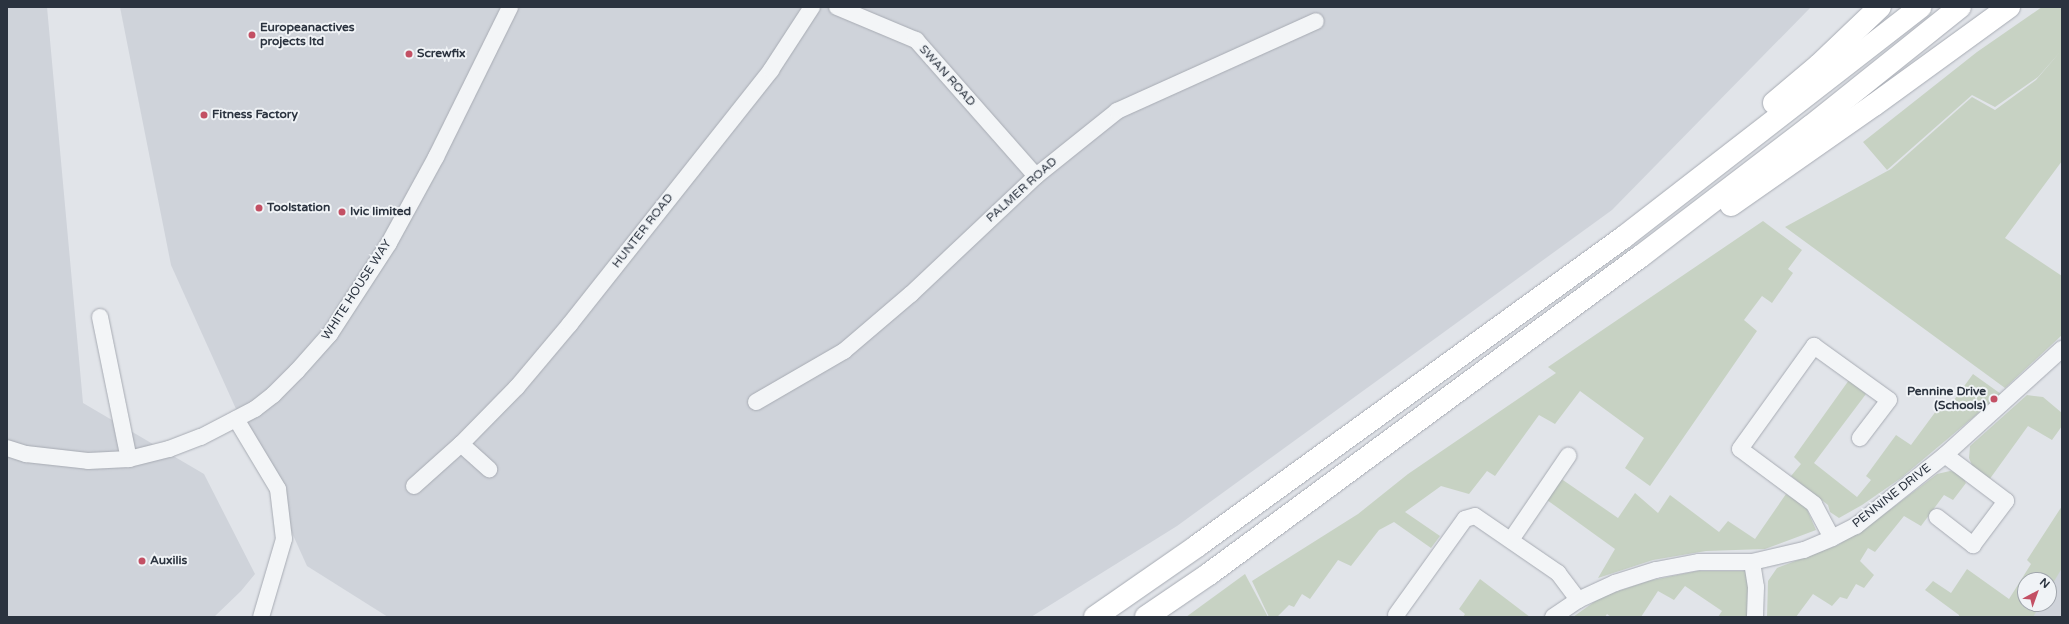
<!DOCTYPE html>
<style>
body{margin:0}
#map{position:relative;width:2069px;height:624px;overflow:hidden;background:#e1e4e9;font-family:"Varela Round",sans-serif}
div>[style]{position:absolute}
.built>*{inset:0;background:#cfd3da}
.green>*{inset:0;background:#c7d2c3}
.roads{filter:drop-shadow(0 0 1px #a7abb3) drop-shadow(0 0 1px #a7abb3)}
.minor>*{height:16px;margin:-8px;padding:0 8px;transform-origin:8px;border-radius:8px;background:#f3f5f7}
.trunk>*{height:22px;margin:-11px;padding:0 11px;transform-origin:11px;border-radius:11px;background:#fff}
.dots>*{width:11px;height:11px;translate:-50% -50%;box-sizing:border-box;border:2px solid #f0f3f6;border-radius:50%}
span{translate:-50% -50%;white-space:nowrap;text-align:center;line-height:1.15;-webkit-text-stroke:4px #f0f3f6;paint-order:stroke}
.poi-label{font-size:12px;color:#2b333f;font-weight:700}
.left{translate:0 -50%;text-align:left}
.right{translate:-100% -50%;text-align:right}
.street-label{font-size:12px;color:#2b333f}
.frame{position:absolute;inset:0;border:8px solid #2b333f;pointer-events:none}
.north{position:absolute;left:2017px;top:572px;width:40px;height:40px;box-sizing:border-box;background:#f0f3f6;border:1px solid #a1a6ad;border-radius:50%;rotate:41deg;font-size:11px;font-weight:700;line-height:16px;text-align:center;color:#2b333f}
.north::after{content:'';display:block;margin:auto;width:14px;height:18px;background:#c35064;clip-path:polygon(50% 0,100% 100%,50% 72%,0 100%)}
</style>
<div id="map">
<div class="built">
<i style="clip-path:polygon(7px 7px,47px 7px,83px 403px,204px 474px,255px 574px,241px 591px,214px 617px,7px 617px)"></i>
<i style="clip-path:polygon(120px 7px,1811px 7px,1612px 210px,1177px 526px,1031px 617px,388px 617px,307px 566px,171px 265px)"></i>
<i style="clip-path:polygon(2062px 567px,2062px 617px,2032px 617px,2040px 604px,2049px 604px,2049px 589px)"></i>
</div>
<div class="green">
<i style="clip-path:polygon(2042px 7px,2062px 7px,2062px 161px,2005px 238px,2062px 276px,2062px 335px,2005px 388px,1785px 227px,1891px 169px,1972px 97px,1995px 110px,2036px 80px,2060px 52px,2038px 77px,1995px 107px,1972px 95px,1887px 170px,1863px 142px,1977px 52px)"></i>
<i style="clip-path:polygon(1763px 221px,1802px 250px,1788px 269px,1793px 273px,1772px 303px,1762px 296px,1744px 320px,1757px 331px,1650px 486px,1625px 468px,1644px 438px,1580px 391px,1555px 424px,1539px 415px,1495px 476px,1487px 471px,1469px 494px,1441px 486px,1405px 512px,1440px 536px,1431px 548px,1394px 522px,1379px 530px,1351px 566px,1338px 560px,1310px 599px,1302px 594px,1294px 607px,1289px 605px,1277px 617px,1269px 617px,1252px 581px,1358px 514px,1408px 474px,1556px 373px,1548px 367px)"></i>
<i style="clip-path:polygon(1973px 374px,2001px 394px,1901px 478px,1862px 505px,1839px 518px,1830px 512px,1828px 505px,1791px 476px,1801px 464px,1794px 457px,1849px 380px,1866px 394px,1814px 463px,1857px 497px,1871px 480px,1866px 476px,1896px 435px,1911px 445px,1939px 407px,1946px 411px)"></i>
<i style="clip-path:polygon(2027px 395px,2043px 397px,2062px 413px,2062px 426px,2052px 440px,2028px 426px,1989px 480px,1974px 470px,1969px 458px,1970px 446px)"></i>
<i style="clip-path:polygon(1950px 471px,1960px 473px,1966px 483px,1953px 500px,1944px 495px,1921px 526px,1904px 516px,1875px 552px,1868px 548px,1860px 561px,1874px 575px,1864px 588px,1856px 584px,1847px 599px,1840px 597px,1832px 606px,1813px 594px,1796px 617px,1767px 617px,1768px 581px,1777px 568px,1838px 545px,1879px 518px,1937px 474px)"></i>
<i style="clip-path:polygon(1560px 478px,1618px 518px,1635px 493px,1658px 513px,1670px 495px,1719px 532px,1728px 521px,1755px 539px,1786px 494px,1806px 507px,1816px 530px,1765px 549px,1706px 551px,1653px 560px,1598px 578px,1615px 549px,1547px 500px)"></i>
<i style="clip-path:polygon(2062px 506px,2062px 568px,2049px 590px,2049px 580px,2025px 580px,2025px 604px,2041px 604px,2033px 617px,1959px 617px,1959px 615px,1925px 590px,1933px 581px,1951px 593px,1967px 569px,2009px 599px,2031px 564px,2027px 560px)"></i>
<i style="clip-path:polygon(1697px 571px,1747px 571px,1750px 604px,1747px 617px,1718px 617px,1722px 611px,1685px 586px,1674px 600px,1658px 591px,1641px 617px,1611px 617px,1607px 614px,1605px 617px,1573px 617px,1601px 597px,1648px 581px)"></i>
<i style="clip-path:polygon(1245px 574px,1268px 617px,1186px 617px)"></i>
<i style="clip-path:polygon(1480px 579px,1530px 617px,1463px 617px,1465px 614px,1459px 609px)"></i>
</div>
<div class="roads">
<div class="minor">
<i style="left:837px;top:7px;width:86px;rotate:22.7deg"></i>
<i style="left:916px;top:40px;width:181px;rotate:48.6deg"></i>
<i style="left:100px;top:317px;width:145px;rotate:78.5deg"></i>
<i style="left:756px;top:402px;width:102px;rotate:-30.1deg"></i>
<i style="left:844px;top:351px;width:88px;rotate:-40.4deg"></i>
<i style="left:911px;top:294px;width:172px;rotate:-43.3deg"></i>
<i style="left:1036px;top:176px;width:104px;rotate:-38.7deg"></i>
<i style="left:1117px;top:111px;width:218px;rotate:-24.3deg"></i>
<i style="left:236px;top:419px;width:82px;rotate:59deg"></i>
<i style="left:278px;top:489px;width:50px;rotate:83.2deg"></i>
<i style="left:284px;top:539px;width:81px;rotate:106.4deg"></i>
<i style="left:461px;top:444px;width:38px;rotate:42deg"></i>
<i style="left:7px;top:448px;width:20px;rotate:18deg"></i>
<i style="left:26px;top:454px;width:62px;rotate:6.4deg"></i>
<i style="left:88px;top:461px;width:41px;rotate:-2.8deg"></i>
<i style="left:129px;top:459px;width:41px;rotate:-14deg"></i>
<i style="left:169px;top:449px;width:34px;rotate:-21deg"></i>
<i style="left:201px;top:437px;width:61px;rotate:-27.4deg"></i>
<i style="left:255px;top:409px;width:23px;rotate:-38deg"></i>
<i style="left:273px;top:395px;width:34px;rotate:-45deg"></i>
<i style="left:297px;top:371px;width:50px;rotate:-48.3deg"></i>
<i style="left:330px;top:334px;width:108px;rotate:-57deg"></i>
<i style="left:389px;top:243px;width:98px;rotate:-61.3deg"></i>
<i style="left:436px;top:157px;width:167px;rotate:-63.7deg"></i>
<i style="left:414px;top:486px;width:63px;rotate:-41.8deg"></i>
<i style="left:461px;top:444px;width:80px;rotate:-45.5deg"></i>
<i style="left:517px;top:387px;width:82px;rotate:-49.9deg"></i>
<i style="left:570px;top:324px;width:324px;rotate:-51.6deg"></i>
<i style="left:771px;top:70px;width:75px;rotate:-56.9deg"></i>
<i style="left:1937px;top:517px;width:46px;rotate:37.9deg"></i>
<i style="left:1973px;top:545px;width:55px;rotate:-53.1deg"></i>
<i style="left:2006px;top:501px;width:76px;rotate:-143deg"></i>
<i style="left:1832px;top:538px;width:38px;rotate:-118deg"></i>
<i style="left:1814px;top:504px;width:92px;rotate:-143.4deg"></i>
<i style="left:1740px;top:449px;width:127px;rotate:-54.3deg"></i>
<i style="left:1814px;top:346px;width:92px;rotate:35.8deg"></i>
<i style="left:1889px;top:400px;width:48px;rotate:127.3deg"></i>
<i style="left:1511px;top:540px;width:102px;rotate:-55.8deg"></i>
<i style="left:1752px;top:562px;width:25px;rotate:81deg"></i>
<i style="left:1756px;top:587px;width:30px;rotate:92deg"></i>
<i style="left:1396px;top:615px;width:118px;rotate:-54.3deg"></i>
<i style="left:1465px;top:519px;width:10px;rotate:-17deg"></i>
<i style="left:1475px;top:516px;width:101px;rotate:34.5deg"></i>
<i style="left:1558px;top:573px;width:34px;rotate:53deg"></i>
<i style="left:1553px;top:617px;width:30px;rotate:-34deg"></i>
<i style="left:1578px;top:600px;width:41px;rotate:-24.7deg"></i>
<i style="left:1615px;top:583px;width:43px;rotate:-17.6deg"></i>
<i style="left:1656px;top:570px;width:44px;rotate:-10.5deg"></i>
<i style="left:1699px;top:562px;width:53px"></i>
<i style="left:1752px;top:562px;width:53px;rotate:-13deg"></i>
<i style="left:1804px;top:550px;width:30px;rotate:-23deg"></i>
<i style="left:1832px;top:538px;width:27px;rotate:-27deg"></i>
<i style="left:1856px;top:526px;width:114px;rotate:-38.6deg"></i>
<i style="left:1945px;top:455px;width:158px;rotate:-42.2deg"></i>
</div>
<div class="trunk">
<i style="left:1774px;top:103px;width:59px;rotate:-40.2deg"></i>
<i style="left:1819px;top:65px;width:84px;rotate:-43.6deg"></i>
<i style="left:1731px;top:205px;width:174px;rotate:-35deg"></i>
<i style="left:1874px;top:105px;width:167px;rotate:-36deg"></i>
<i style="left:1095px;top:617px;width:124px;rotate:-34.8deg"></i>
<i style="left:1197px;top:546px;width:527px;rotate:-35.89deg"></i>
<i style="left:1624px;top:237px;width:375px;rotate:-37.8deg"></i>
<i style="left:1146px;top:617px;width:76px;rotate:-34.3deg"></i>
<i style="left:1209px;top:574px;width:536px;rotate:-36.36deg"></i>
<i style="left:1641px;top:256px;width:213px;rotate:-37.4deg"></i>
<i style="left:1810px;top:127px;width:192px;rotate:-38.7deg"></i>
</div>
</div>
<div class="dots">
<i style="left:252px;top:35px;background:#c35064"></i>
<i style="left:409px;top:54px;background:#c35064"></i>
<i style="left:204px;top:115px;background:#c35064"></i>
<i style="left:259px;top:208px;background:#c35064"></i>
<i style="left:342px;top:212px;background:#c35064"></i>
<i style="left:1994px;top:399px;background:#c35064"></i>
<i style="left:142px;top:561px;background:#c35064"></i>
</div>
<div class="poi-label">
<span class="left" style="left:260px;top:35px">Europeanactives<br>projects ltd</span>
<span class="left" style="left:417px;top:54px">Screwfix</span>
<span class="left" style="left:212px;top:115px">Fitness Factory</span>
<span class="left" style="left:267px;top:208px">Toolstation</span>
<span class="left" style="left:350px;top:212px">Ivic limited</span>
<span class="right" style="left:1986px;top:399px">Pennine Drive<br>(Schools)</span>
<span class="left" style="left:150px;top:561px">Auxilis</span>
</div>
<div class="street-label">
<span style="left:947px;top:76px;rotate:48deg">SWAN ROAD</span>
<span style="left:1022px;top:190px;rotate:-42deg">PALMER ROAD</span>
<span style="left:643px;top:231px;rotate:-52deg">HUNTER ROAD</span>
<span style="left:357px;top:290px;rotate:-57deg">WHITE HOUSE WAY</span>
<span style="left:1892px;top:496px;rotate:-38deg">PENNINE DRIVE</span>
</div>
<div class="frame"></div>
<div class="north">N</div>
</div>
